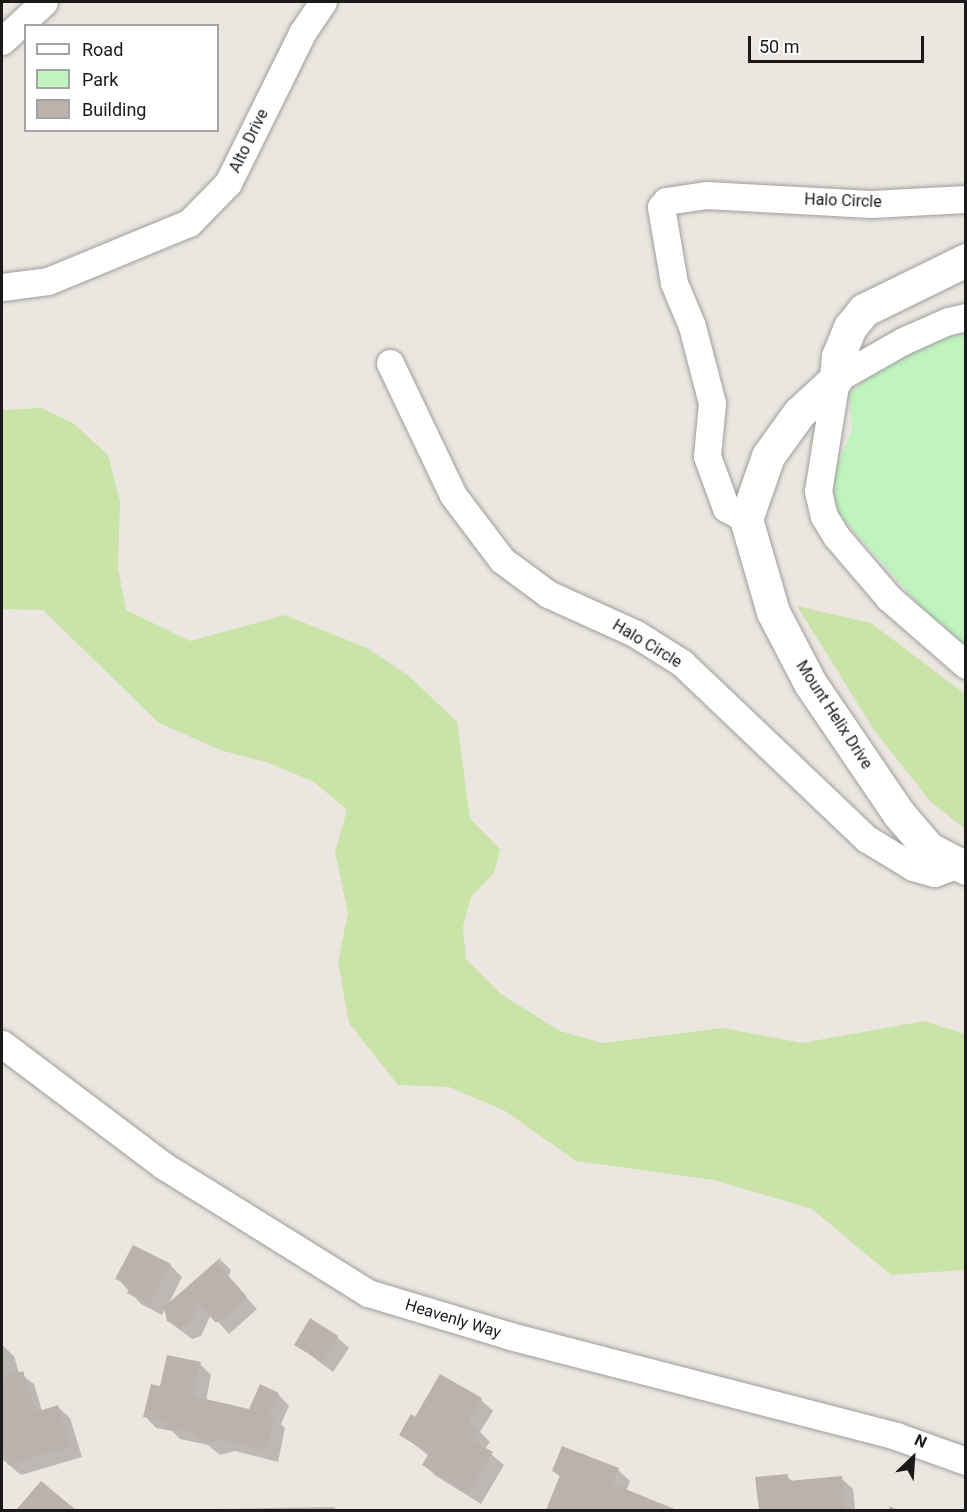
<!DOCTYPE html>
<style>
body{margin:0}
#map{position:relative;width:967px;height:1512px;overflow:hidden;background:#ebe7e0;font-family:Roboto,sans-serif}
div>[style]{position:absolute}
.grass>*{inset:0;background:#cae3a9}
.park>*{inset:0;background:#bff4be}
.shadow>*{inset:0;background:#0003}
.building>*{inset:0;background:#bbb2ad}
.roads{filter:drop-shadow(0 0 2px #9e9e9e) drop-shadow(0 0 2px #9e9e9e)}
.minor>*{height:27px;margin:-13.5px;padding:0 13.5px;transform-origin:13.5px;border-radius:13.5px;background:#fff}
.tertiary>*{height:33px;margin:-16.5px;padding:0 16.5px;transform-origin:16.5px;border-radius:16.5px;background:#fff}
span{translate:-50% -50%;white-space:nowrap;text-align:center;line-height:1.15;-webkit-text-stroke:4.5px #fff;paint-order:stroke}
.street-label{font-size:16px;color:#1a1a1a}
.frame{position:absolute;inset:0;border:3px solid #1a1a1a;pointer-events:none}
.legend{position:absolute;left:24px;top:24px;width:195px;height:108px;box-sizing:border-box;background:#fff;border:2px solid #a3a3a3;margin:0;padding:8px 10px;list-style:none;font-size:18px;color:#1a1a1a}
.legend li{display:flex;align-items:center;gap:12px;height:30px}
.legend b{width:30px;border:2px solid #a3a3a3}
.north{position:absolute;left:883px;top:1428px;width:60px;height:60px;-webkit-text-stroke:4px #fff;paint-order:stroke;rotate:25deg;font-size:16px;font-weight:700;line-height:24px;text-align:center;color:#1a1a1a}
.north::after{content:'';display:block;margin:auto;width:21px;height:27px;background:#1a1a1a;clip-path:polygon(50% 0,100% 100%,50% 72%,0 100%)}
.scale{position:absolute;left:748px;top:36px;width:176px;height:27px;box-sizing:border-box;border:3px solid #1a1a1a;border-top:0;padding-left:8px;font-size:18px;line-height:21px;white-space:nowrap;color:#1a1a1a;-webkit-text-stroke:4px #fff;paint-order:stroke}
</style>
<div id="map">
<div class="grass">
<i style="clip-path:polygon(41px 408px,73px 423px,108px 455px,120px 501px,118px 568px,126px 610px,190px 641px,285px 615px,367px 648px,409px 676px,457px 722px,470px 818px,500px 849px,494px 873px,471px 897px,463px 927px,466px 959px,501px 994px,560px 1031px,602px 1043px,723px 1028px,802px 1043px,924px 1021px,965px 1034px,965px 1270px,891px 1275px,812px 1209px,714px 1180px,576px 1161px,505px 1111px,449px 1087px,398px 1085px,349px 1023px,338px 962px,348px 913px,335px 852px,347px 810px,314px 782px,266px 762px,220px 750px,159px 723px,43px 610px,2px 609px,2px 410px)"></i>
<i style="clip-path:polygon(797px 606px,871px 623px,965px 694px,965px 829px,930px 801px,874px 730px)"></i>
</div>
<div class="park">
<i style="clip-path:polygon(965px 334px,965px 651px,948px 637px,834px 509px,832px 478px,852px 430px,849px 394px,892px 356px,941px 337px)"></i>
</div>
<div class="shadow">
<i style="clip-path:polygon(221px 1260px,231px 1270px,228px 1277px,257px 1309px,229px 1334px,211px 1314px,201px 1336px,192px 1339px,168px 1321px,166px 1308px,162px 1315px,141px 1304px,117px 1278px,170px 1265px,182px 1277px,167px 1307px)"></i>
<i style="clip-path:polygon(337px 1337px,349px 1348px,333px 1372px,296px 1344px)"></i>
<i style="clip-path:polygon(2px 1345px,14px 1356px,19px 1373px,34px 1384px,42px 1411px,58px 1407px,70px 1418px,82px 1457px,21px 1475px,2px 1459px)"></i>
<i style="clip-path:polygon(200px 1364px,211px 1375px,206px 1401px,250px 1411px,278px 1394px,289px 1406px,281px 1424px,285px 1428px,278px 1462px,235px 1451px,220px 1455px,208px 1445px,180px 1439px,172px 1431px,156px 1428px,145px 1416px,161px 1388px)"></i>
<i style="clip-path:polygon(441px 1376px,481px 1400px,493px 1411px,480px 1432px,490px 1442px,485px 1449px,504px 1465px,481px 1504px,436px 1476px,424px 1465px,429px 1456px,401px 1434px,416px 1419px)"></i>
<i style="clip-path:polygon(618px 1470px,630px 1481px,626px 1491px,652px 1501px,662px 1510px,548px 1510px,561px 1478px,554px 1471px)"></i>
<i style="clip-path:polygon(787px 1476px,793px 1482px,841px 1478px,853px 1489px,855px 1510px,760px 1510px,757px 1478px)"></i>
<i style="clip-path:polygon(41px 1484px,73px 1510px,18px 1510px)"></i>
<i style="clip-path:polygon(890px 1506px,898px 1510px,888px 1510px)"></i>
<i style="clip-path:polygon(334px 1507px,337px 1510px,210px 1509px)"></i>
</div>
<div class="building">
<i style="clip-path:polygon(133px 1245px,171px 1264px,150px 1305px,127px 1293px,131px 1286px,115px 1279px)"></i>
<i style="clip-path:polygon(221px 1257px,218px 1264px,247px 1297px,216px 1323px,199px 1304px,189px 1324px,179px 1328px,167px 1321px,164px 1307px)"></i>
<i style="clip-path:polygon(310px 1318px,338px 1336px,322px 1362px,294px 1345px)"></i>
<i style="clip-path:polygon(167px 1355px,201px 1362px,193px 1396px,249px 1409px,260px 1384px,279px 1393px,269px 1413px,274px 1415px,267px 1451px,223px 1440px,207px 1445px,195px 1434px,167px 1428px,168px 1422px,143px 1417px,151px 1384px,160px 1386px)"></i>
<i style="clip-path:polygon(23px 1371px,36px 1412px,58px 1405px,71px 1446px,8px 1465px,2px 1443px,2px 1377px)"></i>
<i style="clip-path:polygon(440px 1374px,482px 1398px,468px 1422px,479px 1429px,472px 1440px,493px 1452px,469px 1493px,422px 1465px,429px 1453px,399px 1435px,411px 1414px,415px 1417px)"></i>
<i style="clip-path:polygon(562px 1446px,619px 1468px,613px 1484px,677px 1510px,546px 1510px,560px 1475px,552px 1471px)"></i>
<i style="clip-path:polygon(788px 1474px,788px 1481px,842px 1476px,845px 1510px,759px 1510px,755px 1477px)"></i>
<i style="clip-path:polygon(41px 1481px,76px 1510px,16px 1510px)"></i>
</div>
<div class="roads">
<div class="minor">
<i style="left:2px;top:41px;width:57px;rotate:-42.9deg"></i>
<i style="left:2px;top:287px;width:46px;rotate:-7.4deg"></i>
<i style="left:48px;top:281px;width:152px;rotate:-22.4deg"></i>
<i style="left:189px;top:223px;width:56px;rotate:-45.7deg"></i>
<i style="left:228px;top:183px;width:167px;rotate:-63.7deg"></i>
<i style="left:302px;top:33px;width:37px;rotate:-56deg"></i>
<i style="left:966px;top:317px;width:18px;rotate:167deg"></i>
<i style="left:948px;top:321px;width:49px;rotate:156deg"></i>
<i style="left:903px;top:341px;width:77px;rotate:150.4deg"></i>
<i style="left:836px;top:379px;width:113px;rotate:99.1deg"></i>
<i style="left:818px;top:491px;width:26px;rotate:77deg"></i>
<i style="left:824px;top:516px;width:23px;rotate:59deg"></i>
<i style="left:836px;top:536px;width:82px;rotate:49.5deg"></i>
<i style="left:889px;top:598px;width:102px;rotate:41deg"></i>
<i style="left:390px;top:363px;width:146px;rotate:64.5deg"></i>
<i style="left:453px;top:495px;width:81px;rotate:53deg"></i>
<i style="left:502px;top:560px;width:57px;rotate:36.5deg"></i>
<i style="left:548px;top:594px;width:97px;rotate:24.4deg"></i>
<i style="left:636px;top:634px;width:54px;rotate:32.2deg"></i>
<i style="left:682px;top:663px;width:255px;rotate:43.6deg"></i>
<i style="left:867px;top:839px;width:54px;rotate:31.3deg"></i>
<i style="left:913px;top:867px;width:22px;rotate:16deg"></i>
<i style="left:934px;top:873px;width:27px;rotate:-20deg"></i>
<i style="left:746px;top:519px;width:23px;rotate:-151deg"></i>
<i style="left:726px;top:508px;width:55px;rotate:-110.1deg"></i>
<i style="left:707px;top:456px;width:53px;rotate:-84.6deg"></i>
<i style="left:712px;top:403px;width:80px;rotate:-104.6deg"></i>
<i style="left:692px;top:326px;width:47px;rotate:-112.7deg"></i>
<i style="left:674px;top:283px;width:77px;rotate:-99.7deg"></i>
<i style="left:661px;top:207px;width:8px;rotate:-50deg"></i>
<i style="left:666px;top:201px;width:40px;rotate:-8.5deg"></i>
<i style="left:706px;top:195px;width:165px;rotate:3.1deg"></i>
<i style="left:871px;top:204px;width:95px;rotate:-3deg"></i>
<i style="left:2px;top:1044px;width:203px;rotate:37deg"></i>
<i style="left:164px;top:1166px;width:240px;rotate:31.9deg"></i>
<i style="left:368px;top:1293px;width:148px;rotate:16.8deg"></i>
<i style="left:510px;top:1336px;width:399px;rotate:14.5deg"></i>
<i style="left:896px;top:1436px;width:74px;rotate:19.7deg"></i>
</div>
<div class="tertiary">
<i style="left:966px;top:260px;width:114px;rotate:153.9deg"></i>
<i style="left:864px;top:310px;width:22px;rotate:129deg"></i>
<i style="left:850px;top:327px;width:31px;rotate:112deg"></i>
<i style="left:838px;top:356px;width:23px;rotate:95deg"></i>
<i style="left:836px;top:379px;width:50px;rotate:137.4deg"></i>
<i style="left:799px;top:413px;width:53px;rotate:125.8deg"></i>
<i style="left:768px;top:456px;width:67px;rotate:109.2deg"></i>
<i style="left:746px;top:519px;width:97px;rotate:73.8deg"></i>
<i style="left:773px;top:612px;width:80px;rotate:62.5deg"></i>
<i style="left:810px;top:683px;width:158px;rotate:55.8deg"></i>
<i style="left:899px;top:814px;width:46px;rotate:49.4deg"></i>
<i style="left:929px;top:849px;width:42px;rotate:27.2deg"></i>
</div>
</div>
<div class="street-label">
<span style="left:249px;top:141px;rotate:-64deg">Alto Drive</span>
<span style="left:843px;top:201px;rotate:2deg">Halo Circle</span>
<span style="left:647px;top:644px;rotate:31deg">Halo Circle</span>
<span style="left:834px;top:715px;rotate:57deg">Mount Helix Drive</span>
<span style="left:453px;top:1319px;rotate:17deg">Heavenly Way</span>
</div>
<div class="frame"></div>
<ul class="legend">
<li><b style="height:8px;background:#fff"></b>Road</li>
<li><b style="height:16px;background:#bff4be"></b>Park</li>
<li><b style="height:16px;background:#bbb2ad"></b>Building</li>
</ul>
<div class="north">N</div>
<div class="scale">50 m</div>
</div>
